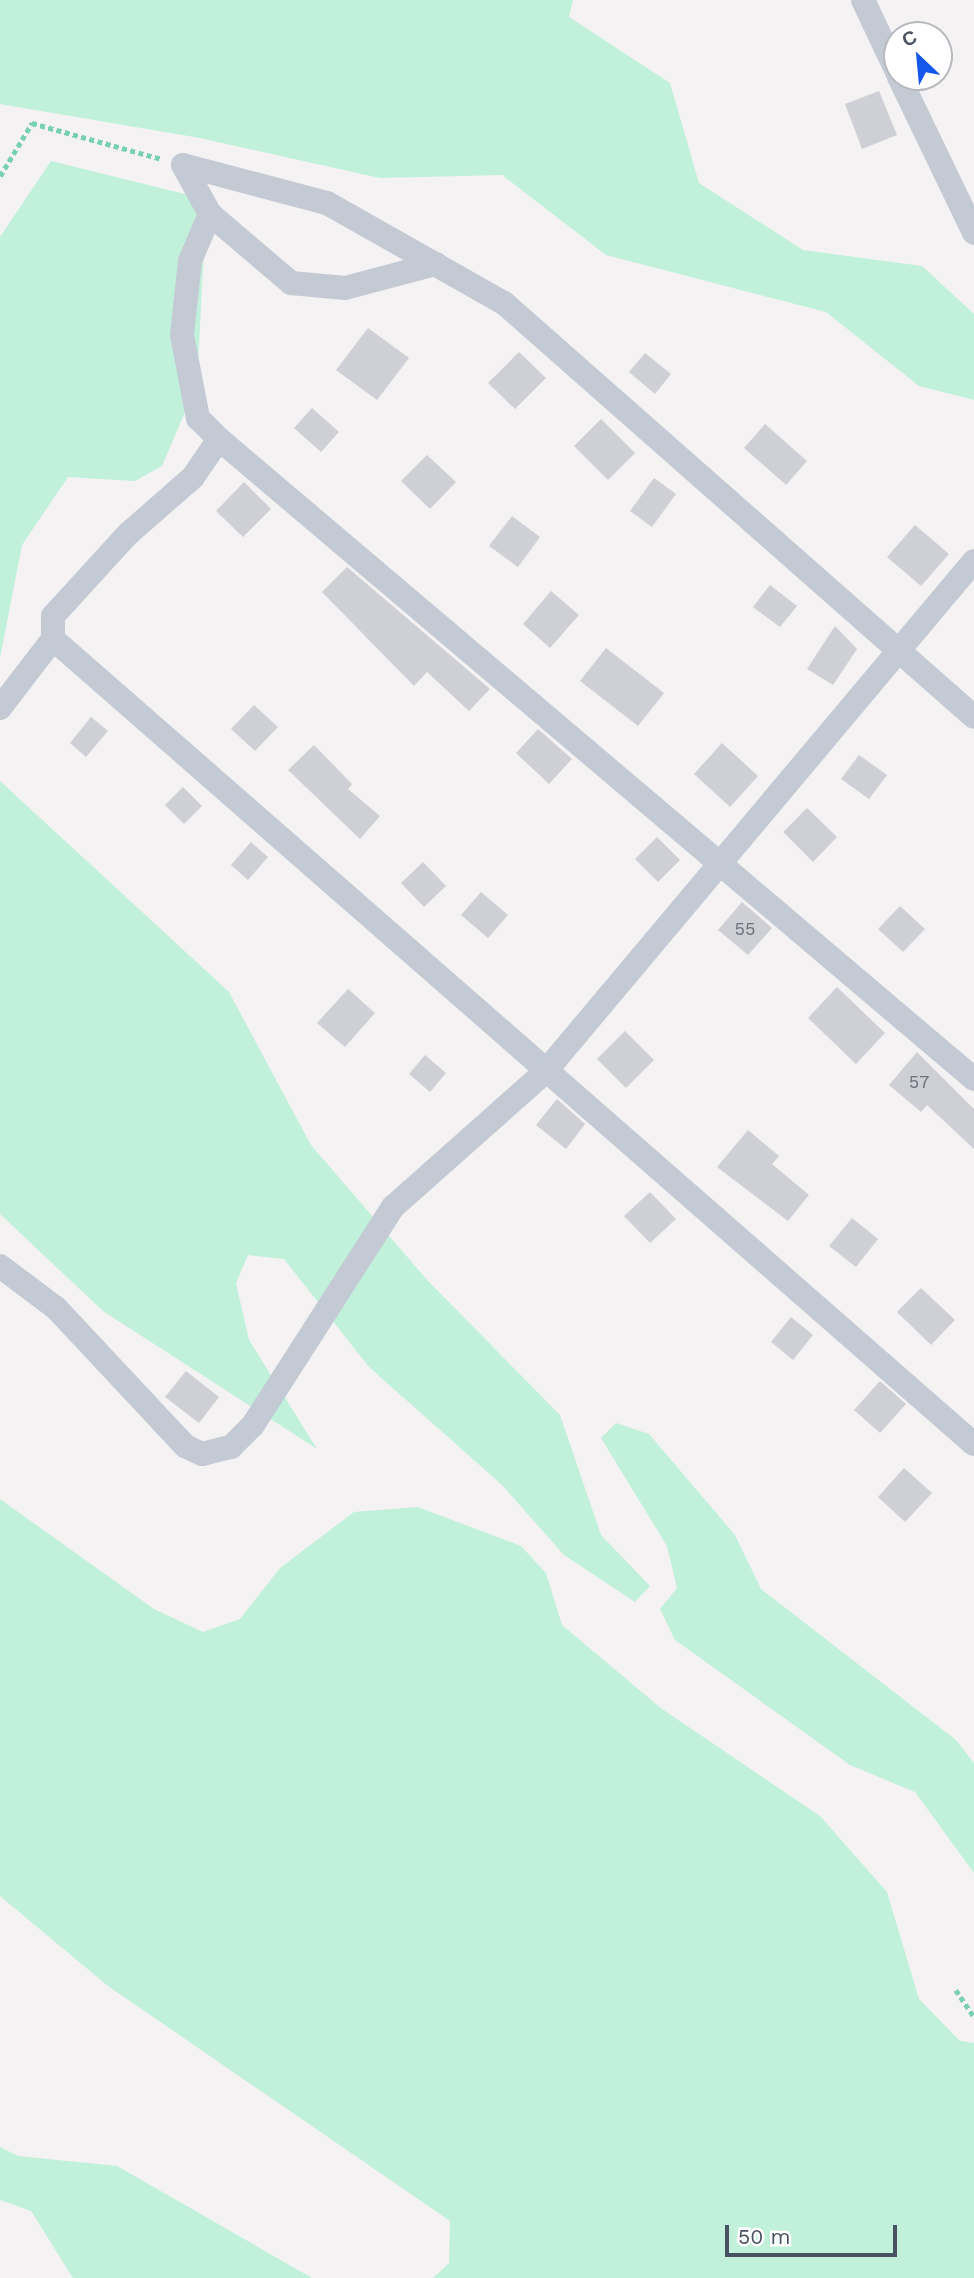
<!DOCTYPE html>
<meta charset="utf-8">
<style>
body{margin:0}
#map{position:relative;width:974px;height:2278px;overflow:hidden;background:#f4f2f2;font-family:"Work Sans",sans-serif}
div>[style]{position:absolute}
.green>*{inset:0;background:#c1f1da}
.building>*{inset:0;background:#ced0d6}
.path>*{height:4.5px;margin-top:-2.25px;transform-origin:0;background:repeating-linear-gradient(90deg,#77d1b0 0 5px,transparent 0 8.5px)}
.street>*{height:24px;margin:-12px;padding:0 12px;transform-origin:12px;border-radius:12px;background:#c3cad3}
span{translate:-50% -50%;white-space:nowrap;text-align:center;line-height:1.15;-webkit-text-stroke:5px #fff;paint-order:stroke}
.number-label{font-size:18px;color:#6a727e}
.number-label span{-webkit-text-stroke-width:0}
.north{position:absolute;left:883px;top:21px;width:70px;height:70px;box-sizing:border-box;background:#fff;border:2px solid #b6babf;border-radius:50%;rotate:334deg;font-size:19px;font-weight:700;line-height:28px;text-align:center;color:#495260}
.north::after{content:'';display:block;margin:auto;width:24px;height:32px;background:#1557eb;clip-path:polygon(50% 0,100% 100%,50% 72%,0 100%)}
.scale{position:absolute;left:725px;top:2225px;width:172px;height:32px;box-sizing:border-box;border:4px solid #495260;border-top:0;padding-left:9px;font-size:21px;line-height:24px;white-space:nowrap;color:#495260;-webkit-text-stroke:5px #fff;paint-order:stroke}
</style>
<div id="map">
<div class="green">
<i style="clip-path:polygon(0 0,573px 0,569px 17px,670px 83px,699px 183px,803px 250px,922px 266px,974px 314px,974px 400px,919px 386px,826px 312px,606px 255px,502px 175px,380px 178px,200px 138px,0 104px)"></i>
<i style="clip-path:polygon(51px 161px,189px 195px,205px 228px,197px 384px,162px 466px,135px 481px,68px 477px,22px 545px,0 658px,0 237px)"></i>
<i style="clip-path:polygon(0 781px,229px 992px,311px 1145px,428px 1281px,560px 1415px,601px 1535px,650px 1586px,635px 1602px,564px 1555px,502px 1485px,369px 1367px,284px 1259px,248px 1255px,236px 1283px,249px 1340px,317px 1449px,103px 1311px,0 1214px)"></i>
<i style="clip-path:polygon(616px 1423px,649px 1434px,735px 1535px,761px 1589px,956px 1740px,974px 1763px,974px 1873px,915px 1792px,850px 1765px,675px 1640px,660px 1609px,677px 1588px,667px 1546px,601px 1438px)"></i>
<i style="clip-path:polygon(0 1499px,154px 1609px,203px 1632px,240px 1619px,280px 1568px,354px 1512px,418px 1507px,521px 1546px,546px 1573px,562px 1625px,662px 1709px,820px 1816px,887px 1892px,919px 1999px,960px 2041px,974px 2043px,974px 2278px,433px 2278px,449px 2263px,450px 2221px,108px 1986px,0 1896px)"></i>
<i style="clip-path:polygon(0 2147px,18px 2156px,117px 2166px,312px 2278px,73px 2278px,31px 2211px,0 2200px)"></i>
</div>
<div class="building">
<i style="clip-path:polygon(879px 91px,897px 135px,862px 149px,845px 104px)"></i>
<i style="clip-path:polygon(368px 328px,409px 358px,377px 400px,336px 370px)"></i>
<i style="clip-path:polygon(519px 352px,546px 378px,515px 409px,488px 383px)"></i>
<i style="clip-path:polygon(645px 353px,671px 374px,655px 394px,629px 372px)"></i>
<i style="clip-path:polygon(312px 408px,339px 432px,321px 452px,294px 428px)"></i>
<i style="clip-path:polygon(601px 419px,635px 453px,608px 480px,574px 446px)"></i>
<i style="clip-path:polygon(765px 424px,807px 461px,786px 485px,744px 448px)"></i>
<i style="clip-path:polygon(427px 455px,456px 482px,430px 509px,401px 481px)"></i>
<i style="clip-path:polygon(654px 478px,676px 494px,652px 527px,630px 511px)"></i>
<i style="clip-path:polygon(244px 482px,271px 509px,243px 537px,216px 511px)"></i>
<i style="clip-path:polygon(512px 516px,540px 537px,518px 567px,489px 546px)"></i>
<i style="clip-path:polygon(915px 525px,949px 554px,921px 586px,887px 557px)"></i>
<i style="clip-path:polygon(347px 567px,490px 689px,469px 711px,427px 672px,414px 686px,322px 592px)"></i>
<i style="clip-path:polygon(770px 585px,797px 606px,780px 627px,753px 607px)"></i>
<i style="clip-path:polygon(551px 591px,579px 615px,550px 648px,523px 624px)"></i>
<i style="clip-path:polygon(835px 626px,857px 649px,833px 685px,807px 669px)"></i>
<i style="clip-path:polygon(606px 648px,664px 693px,638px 726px,580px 681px)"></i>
<i style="clip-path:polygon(254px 705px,278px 727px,255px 751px,231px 729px)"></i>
<i style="clip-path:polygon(91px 717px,108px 731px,86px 757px,70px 743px)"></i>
<i style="clip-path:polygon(538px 729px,572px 759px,549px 784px,516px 753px)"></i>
<i style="clip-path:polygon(722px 743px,758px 776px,730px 807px,694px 774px)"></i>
<i style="clip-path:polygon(314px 745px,352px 784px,348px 789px,380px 816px,360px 839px,288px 770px)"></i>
<i style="clip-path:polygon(859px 755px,887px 775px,869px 799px,841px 779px)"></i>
<i style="clip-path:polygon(183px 787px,202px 806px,184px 824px,165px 805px)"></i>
<i style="clip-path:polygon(807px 808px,837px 837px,813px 862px,783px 832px)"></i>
<i style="clip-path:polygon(657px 837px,680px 860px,658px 882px,635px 859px)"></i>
<i style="clip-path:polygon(251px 842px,268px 857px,248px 880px,231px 865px)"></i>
<i style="clip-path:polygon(423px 862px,446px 886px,424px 907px,401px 883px)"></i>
<i style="clip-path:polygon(481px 892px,508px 915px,488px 938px,461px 915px)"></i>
<i style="clip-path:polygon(742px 902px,772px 928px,748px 955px,718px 930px)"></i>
<i style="clip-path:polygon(900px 906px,925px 929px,903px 952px,878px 929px)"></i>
<i style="clip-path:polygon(837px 987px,885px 1033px,856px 1064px,808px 1018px)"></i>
<i style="clip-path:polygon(348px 989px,375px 1013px,345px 1047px,317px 1023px)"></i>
<i style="clip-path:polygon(625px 1031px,654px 1060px,626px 1088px,597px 1059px)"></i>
<i style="clip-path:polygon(917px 1052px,974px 1109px,974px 1149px,927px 1105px,921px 1112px,889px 1085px)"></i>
<i style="clip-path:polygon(425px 1055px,446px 1073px,430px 1092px,409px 1074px)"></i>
<i style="clip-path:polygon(557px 1099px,585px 1124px,566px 1149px,536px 1125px)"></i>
<i style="clip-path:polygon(748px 1130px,779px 1156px,772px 1164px,809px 1195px,788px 1221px,717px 1167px)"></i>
<i style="clip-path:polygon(650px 1192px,676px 1219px,650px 1243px,624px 1216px)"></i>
<i style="clip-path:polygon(852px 1218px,878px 1239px,856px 1267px,829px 1246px)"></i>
<i style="clip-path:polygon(921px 1288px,955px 1320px,931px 1345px,897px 1312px)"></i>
<i style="clip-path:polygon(791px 1317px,813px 1335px,793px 1360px,771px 1342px)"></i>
<i style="clip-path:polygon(186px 1371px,219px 1397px,199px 1423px,165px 1397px)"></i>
<i style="clip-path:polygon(880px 1381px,906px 1404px,880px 1433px,854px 1410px)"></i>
<i style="clip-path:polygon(904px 1468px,932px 1493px,905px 1522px,878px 1497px)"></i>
</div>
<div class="path">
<i style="left:0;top:176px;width:62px;rotate:-58.9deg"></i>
<i style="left:32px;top:123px;width:135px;rotate:15.5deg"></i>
<i style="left:956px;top:1990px;width:32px;rotate:56deg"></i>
</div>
<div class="street">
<i style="left:863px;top:0;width:80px;rotate:64.7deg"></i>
<i style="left:899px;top:77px;width:173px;rotate:64.3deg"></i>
<i style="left:183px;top:165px;width:149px;rotate:14.8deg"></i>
<i style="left:327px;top:203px;width:203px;rotate:29.5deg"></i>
<i style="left:504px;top:303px;width:626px;rotate:41.38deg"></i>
<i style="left:183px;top:165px;width:56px;rotate:61.1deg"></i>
<i style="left:210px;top:214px;width:106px;rotate:40.4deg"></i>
<i style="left:291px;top:283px;width:54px;rotate:5.3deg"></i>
<i style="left:345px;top:288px;width:94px;rotate:-14.8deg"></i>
<i style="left:210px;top:214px;width:51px;rotate:113.1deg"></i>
<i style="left:190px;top:261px;width:74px;rotate:96.2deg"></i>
<i style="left:182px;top:335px;width:85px;rotate:79.1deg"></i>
<i style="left:198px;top:418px;width:30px;rotate:45deg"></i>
<i style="left:53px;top:639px;width:1223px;rotate:41.16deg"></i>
<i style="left:0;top:708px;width:87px;rotate:-52.5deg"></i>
<i style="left:53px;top:639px;width:23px;rotate:-90deg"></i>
<i style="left:53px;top:616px;width:111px;rotate:-47.6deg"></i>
<i style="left:128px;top:534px;width:86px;rotate:-41.2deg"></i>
<i style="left:193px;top:477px;width:46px;rotate:-55.6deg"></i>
<i style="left:219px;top:439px;width:990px;rotate:40.29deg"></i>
<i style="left:0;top:1266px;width:70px;rotate:36.9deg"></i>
<i style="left:56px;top:1308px;width:189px;rotate:46.9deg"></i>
<i style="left:185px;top:1446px;width:19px;rotate:25deg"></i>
<i style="left:202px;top:1454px;width:30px;rotate:-14deg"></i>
<i style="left:231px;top:1447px;width:31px;rotate:-45deg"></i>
<i style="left:253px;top:1425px;width:259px;rotate:-57.3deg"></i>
<i style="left:393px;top:1207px;width:203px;rotate:-41.6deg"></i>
<i style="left:545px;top:1072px;width:667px;rotate:-49.99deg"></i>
</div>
<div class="number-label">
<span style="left:745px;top:929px">55</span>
<span style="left:919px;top:1082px">57</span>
</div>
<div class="north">С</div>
<div class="scale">50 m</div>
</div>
